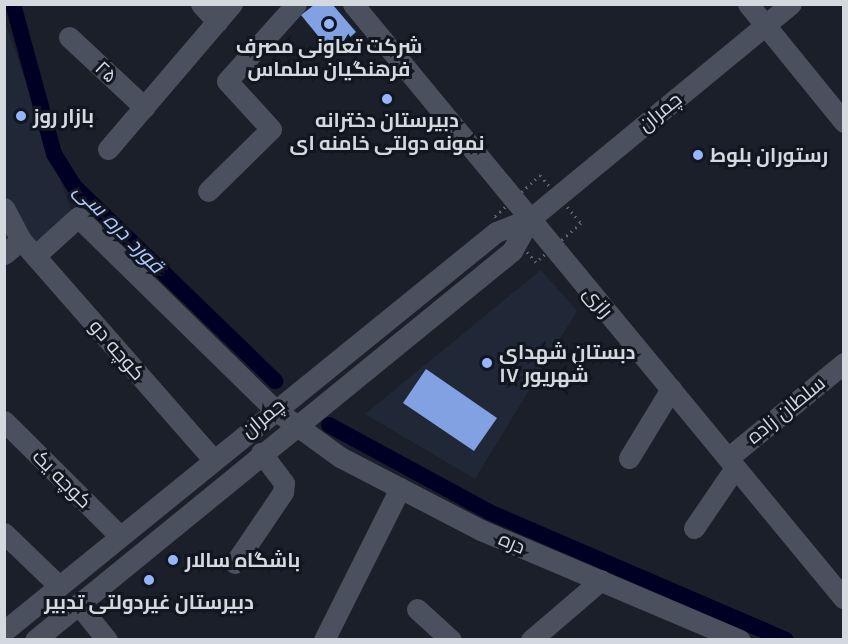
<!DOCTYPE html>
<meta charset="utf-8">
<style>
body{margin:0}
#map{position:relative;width:848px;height:644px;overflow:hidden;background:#1a1f2a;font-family:Poppins,Cairo,sans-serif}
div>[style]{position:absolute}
.built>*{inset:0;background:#202837}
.canal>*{height:16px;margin:-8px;padding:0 8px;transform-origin:8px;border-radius:8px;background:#000025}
.building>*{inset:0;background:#82a1e3}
.path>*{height:3px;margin-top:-1.5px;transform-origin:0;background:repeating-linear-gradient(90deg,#60646e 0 1.5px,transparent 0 6px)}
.minor>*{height:21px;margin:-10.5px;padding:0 10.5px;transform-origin:10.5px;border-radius:10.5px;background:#4a505d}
.dots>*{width:16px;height:16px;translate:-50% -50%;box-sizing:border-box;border:3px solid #111620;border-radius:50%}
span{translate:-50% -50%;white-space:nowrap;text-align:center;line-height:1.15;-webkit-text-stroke:6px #111620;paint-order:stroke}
.poi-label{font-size:20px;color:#d4d8df;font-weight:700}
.left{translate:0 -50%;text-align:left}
.street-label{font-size:20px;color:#d4d8df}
.water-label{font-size:21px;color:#afc9fe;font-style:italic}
.frame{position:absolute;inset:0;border:6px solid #d4d8df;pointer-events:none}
</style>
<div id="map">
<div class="built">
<i style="clip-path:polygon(4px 19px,72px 212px,33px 246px,5px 247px)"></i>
<i style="clip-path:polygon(541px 270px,577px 311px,475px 479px,365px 414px)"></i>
</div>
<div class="canal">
<i style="left:13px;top:4px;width:156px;rotate:74.7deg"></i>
<i style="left:54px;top:154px;width:39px;rotate:58deg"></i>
<i style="left:75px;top:187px;width:279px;rotate:44.1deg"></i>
<i style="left:329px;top:425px;width:182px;rotate:28.5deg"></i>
<i style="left:489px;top:512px;width:323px;rotate:23.3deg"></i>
</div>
<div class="building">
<i style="clip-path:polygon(314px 5px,333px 5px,356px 32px,332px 53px,301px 15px)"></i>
<i style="clip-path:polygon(426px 369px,497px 418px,474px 451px,403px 403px)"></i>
</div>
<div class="path">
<i style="left:540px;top:175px;width:63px;rotate:49.5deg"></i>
<i style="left:581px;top:223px;width:60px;rotate:139.1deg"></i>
<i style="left:536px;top:262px;width:62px;rotate:-131.7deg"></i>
<i style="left:495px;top:216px;width:61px;rotate:-42.3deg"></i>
</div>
<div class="minor">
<i style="left:201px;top:4px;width:24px;rotate:48deg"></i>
<i style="left:353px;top:4px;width:771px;rotate:50.47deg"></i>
<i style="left:748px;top:4px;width:152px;rotate:50.9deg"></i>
<i style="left:69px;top:37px;width:103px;rotate:43deg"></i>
<i style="left:108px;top:149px;width:191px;rotate:-49.5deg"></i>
<i style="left:208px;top:191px;width:88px;rotate:-44.5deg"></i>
<i style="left:271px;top:129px;width:65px;rotate:-132.5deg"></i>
<i style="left:227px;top:81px;width:103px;rotate:-48.1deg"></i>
<i style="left:4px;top:208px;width:36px;rotate:62deg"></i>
<i style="left:21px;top:240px;width:291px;rotate:48.8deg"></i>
<i style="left:4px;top:254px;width:22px;rotate:-39deg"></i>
<i style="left:35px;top:256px;width:58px;rotate:-42.2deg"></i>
<i style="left:78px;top:217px;width:274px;rotate:44.4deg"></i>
<i style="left:274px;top:409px;width:82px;rotate:36deg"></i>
<i style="left:340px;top:457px;width:159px;rotate:27.4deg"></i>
<i style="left:481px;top:530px;width:281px;rotate:23deg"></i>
<i style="left:4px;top:421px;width:163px;rotate:44.8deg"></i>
<i style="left:629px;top:458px;width:81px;rotate:-58.7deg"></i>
<i style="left:728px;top:458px;width:150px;rotate:-39.3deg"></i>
<i style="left:694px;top:528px;width:73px;rotate:-55.7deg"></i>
<i style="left:4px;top:533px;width:76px;rotate:43.9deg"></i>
<i style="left:235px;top:563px;width:86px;rotate:-55.9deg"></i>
<i style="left:283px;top:492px;width:9px;rotate:-84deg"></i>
<i style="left:284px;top:483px;width:38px;rotate:-127deg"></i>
<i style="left:78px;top:604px;width:46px;rotate:51.1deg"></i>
<i style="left:417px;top:609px;width:46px;rotate:42.4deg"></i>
<i style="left:4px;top:631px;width:633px;rotate:-39.04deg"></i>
<i style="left:496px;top:232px;width:36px;rotate:-21deg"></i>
<i style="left:530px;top:219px;width:338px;rotate:-39.5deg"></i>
<i style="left:35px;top:640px;width:616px;rotate:-39.2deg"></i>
<i style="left:512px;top:251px;width:37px;rotate:-61deg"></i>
<i style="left:324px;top:640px;width:170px;rotate:-63.4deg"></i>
<i style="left:531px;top:640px;width:92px;rotate:-40.6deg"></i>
</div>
<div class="dots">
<i style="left:329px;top:24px;background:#95b6fd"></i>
<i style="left:387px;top:99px;background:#95b6fd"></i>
<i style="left:21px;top:116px;background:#95b6fd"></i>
<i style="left:698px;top:155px;background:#95b6fd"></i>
<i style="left:487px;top:363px;background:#95b6fd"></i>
<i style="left:173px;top:560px;background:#95b6fd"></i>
<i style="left:149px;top:580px;background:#95b6fd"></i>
</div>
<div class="poi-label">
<span style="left:329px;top:58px">شرکت تعاونی مصرف<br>فرهنگیان سلماس</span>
<span class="left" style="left:33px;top:116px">بازار روز</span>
<span style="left:387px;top:132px">دبیرستان دخترانه<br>نمونه دولتی خامنه ای</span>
<span class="left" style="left:710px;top:155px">رستوران بلوط</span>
<span class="left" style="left:499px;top:364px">دبستان شهدای<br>۱۷ شهریور</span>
<span class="left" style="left:185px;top:560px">باشگاه سالار</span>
<span style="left:149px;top:602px">دبیرستان غیردولتی تدبیر</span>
</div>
<div class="street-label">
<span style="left:106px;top:72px;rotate:43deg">۲۵</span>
<span style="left:660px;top:112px;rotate:-39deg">چمران</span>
<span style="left:598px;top:302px;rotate:50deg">رازی</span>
<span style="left:117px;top:350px;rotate:49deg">کوچه دو</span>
<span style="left:786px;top:410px;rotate:-39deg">سلطان زاده</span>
<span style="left:263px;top:418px;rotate:-39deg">چمران</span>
<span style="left:62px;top:479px;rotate:45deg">کوچه یک</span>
<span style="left:512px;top:543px;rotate:23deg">دره</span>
</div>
<div class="water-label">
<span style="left:119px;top:228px;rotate:45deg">قورد دره سی</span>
</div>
<div class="frame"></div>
</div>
